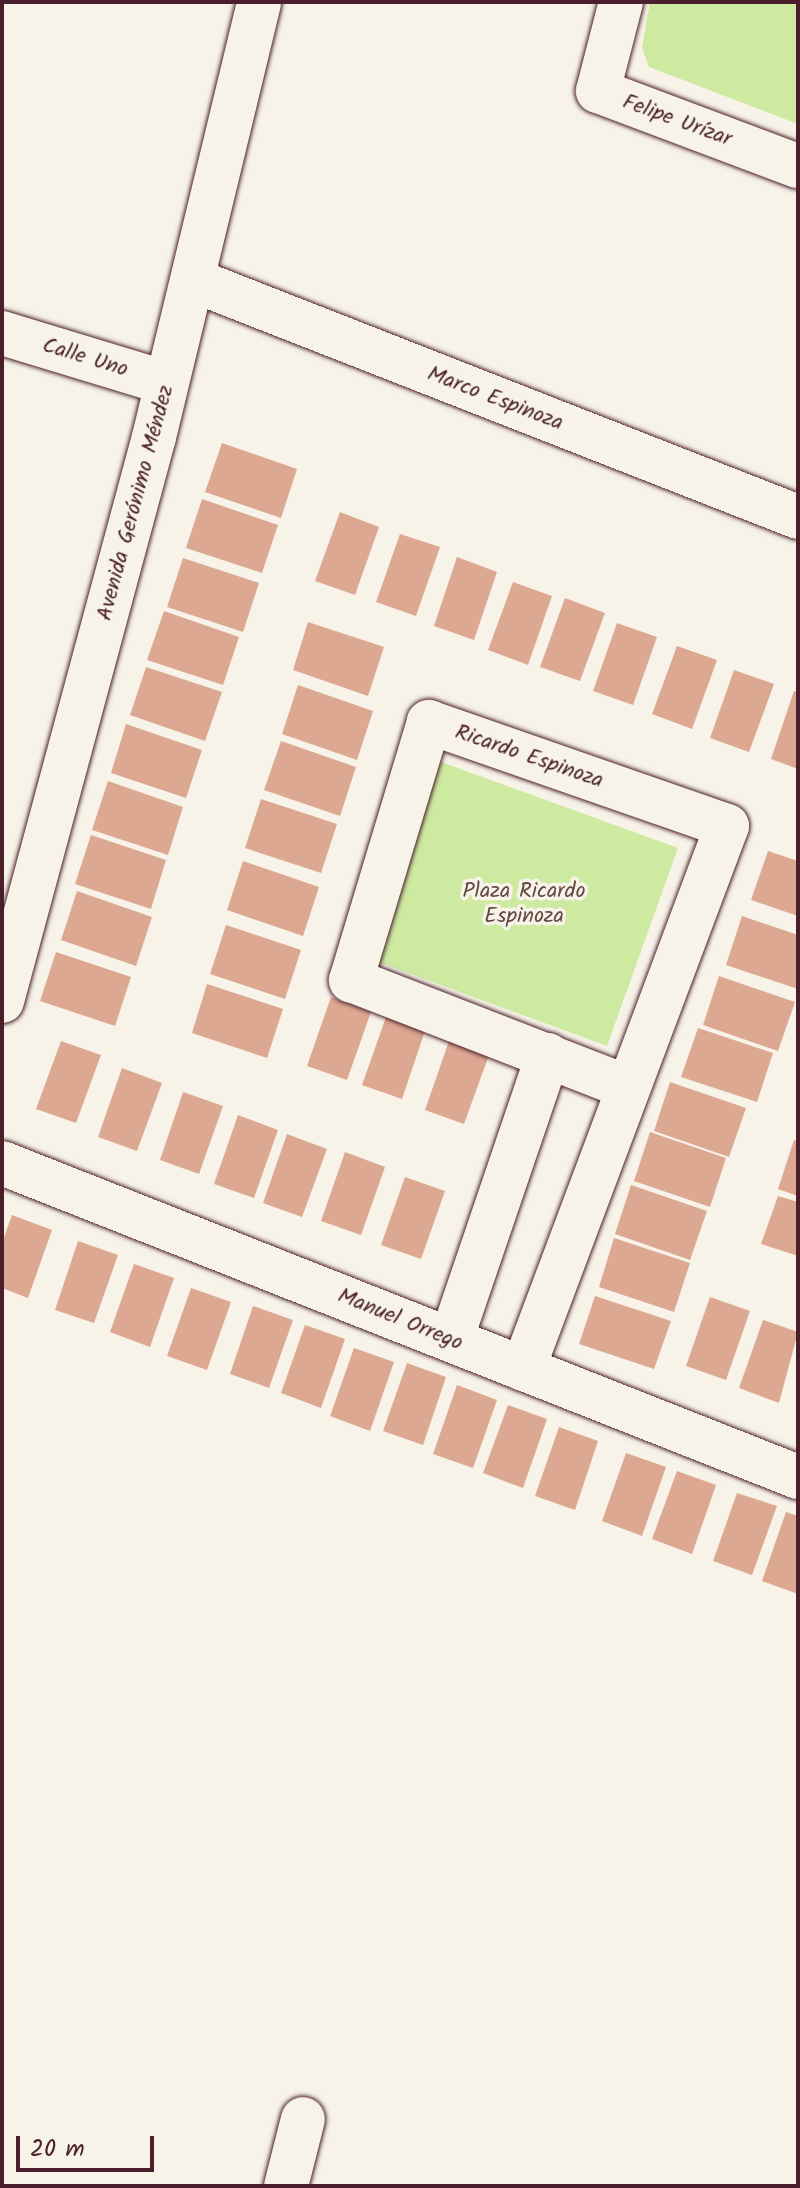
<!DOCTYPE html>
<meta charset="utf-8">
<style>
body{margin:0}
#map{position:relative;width:800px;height:2188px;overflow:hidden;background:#f7f3e8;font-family:Kalam,sans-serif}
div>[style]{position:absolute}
.green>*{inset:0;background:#ceeaa1}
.building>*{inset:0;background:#dda892}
.roads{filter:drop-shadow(0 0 2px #4a1f2b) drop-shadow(0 0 2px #4a1f2b)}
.minor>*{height:44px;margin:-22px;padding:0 22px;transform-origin:22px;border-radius:22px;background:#f7f3e8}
span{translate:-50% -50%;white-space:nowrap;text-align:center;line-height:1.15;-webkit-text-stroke:7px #f7f3e8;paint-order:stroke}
.street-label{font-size:22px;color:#4a1f2b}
.park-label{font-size:22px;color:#644843}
.frame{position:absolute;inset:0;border:4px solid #4a1f2b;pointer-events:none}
.scale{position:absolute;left:16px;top:2136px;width:138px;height:36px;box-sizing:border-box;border:4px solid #4a1f2b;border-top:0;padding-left:10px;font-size:24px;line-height:28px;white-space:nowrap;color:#4a1f2b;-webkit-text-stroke:6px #f7f3e8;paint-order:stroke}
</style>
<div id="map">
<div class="green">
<i style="clip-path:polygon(650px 2px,798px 2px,798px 124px,649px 67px,642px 48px)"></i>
<i style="clip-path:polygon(441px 762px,678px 848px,607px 1046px,370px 959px)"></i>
</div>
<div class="building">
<i style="clip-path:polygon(222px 443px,297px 469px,281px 518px,205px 492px)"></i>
<i style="clip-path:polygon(202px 499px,278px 525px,262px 573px,186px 548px)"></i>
<i style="clip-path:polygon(340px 512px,379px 527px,355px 595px,315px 581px)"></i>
<i style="clip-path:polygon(400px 534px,440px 547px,416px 616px,376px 602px)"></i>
<i style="clip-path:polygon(457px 557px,497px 572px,474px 640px,434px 626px)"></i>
<i style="clip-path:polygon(183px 558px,259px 583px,243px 632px,167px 607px)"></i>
<i style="clip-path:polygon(513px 582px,552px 596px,528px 665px,488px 650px)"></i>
<i style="clip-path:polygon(565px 598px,605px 613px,580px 681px,540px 667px)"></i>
<i style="clip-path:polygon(164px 611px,239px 637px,223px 685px,147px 660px)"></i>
<i style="clip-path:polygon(308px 622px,384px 647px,368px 696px,293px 670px)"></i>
<i style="clip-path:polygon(617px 623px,657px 637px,633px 705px,593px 691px)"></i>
<i style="clip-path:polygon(677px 646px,717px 660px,692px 729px,652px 714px)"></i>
<i style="clip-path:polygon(146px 667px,222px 692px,205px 741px,130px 715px)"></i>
<i style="clip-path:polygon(734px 670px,774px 684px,749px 752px,710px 738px)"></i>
<i style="clip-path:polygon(298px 685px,373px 711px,357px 760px,282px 734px)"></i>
<i style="clip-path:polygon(794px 691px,798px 692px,798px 769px,771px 759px)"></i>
<i style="clip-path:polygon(126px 724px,202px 750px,186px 798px,111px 773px)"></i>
<i style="clip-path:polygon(281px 741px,356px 767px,340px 816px,264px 790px)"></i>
<i style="clip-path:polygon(108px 781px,183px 807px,168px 855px,92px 830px)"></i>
<i style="clip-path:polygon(261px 799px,337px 824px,321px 873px,245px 848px)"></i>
<i style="clip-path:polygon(91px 835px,166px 860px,151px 909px,75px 884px)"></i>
<i style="clip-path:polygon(768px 851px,798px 861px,798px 916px,751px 900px)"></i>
<i style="clip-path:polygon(243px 861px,319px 887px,303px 936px,227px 910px)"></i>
<i style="clip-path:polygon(77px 891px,152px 917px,136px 966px,61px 940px)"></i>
<i style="clip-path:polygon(742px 916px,798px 935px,798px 989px,726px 965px)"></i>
<i style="clip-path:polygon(226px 925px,301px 950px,285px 999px,210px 974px)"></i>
<i style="clip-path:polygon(56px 952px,131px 977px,115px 1026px,40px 1001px)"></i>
<i style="clip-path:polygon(719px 976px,795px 1002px,778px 1051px,703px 1025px)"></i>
<i style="clip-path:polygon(207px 984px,283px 1009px,267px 1058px,192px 1033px)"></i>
<i style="clip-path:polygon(331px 997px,371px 1012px,347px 1080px,307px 1066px)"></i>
<i style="clip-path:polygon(386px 1017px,425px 1031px,402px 1099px,362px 1085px)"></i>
<i style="clip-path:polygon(698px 1028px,773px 1053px,757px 1102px,681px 1077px)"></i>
<i style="clip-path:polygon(61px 1041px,101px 1055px,76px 1123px,36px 1109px)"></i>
<i style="clip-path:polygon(449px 1041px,489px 1055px,464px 1124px,425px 1110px)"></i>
<i style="clip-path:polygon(122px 1068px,162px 1083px,137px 1151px,98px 1137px)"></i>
<i style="clip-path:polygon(670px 1082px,746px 1108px,729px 1157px,654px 1131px)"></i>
<i style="clip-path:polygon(183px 1092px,223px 1106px,199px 1174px,160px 1160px)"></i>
<i style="clip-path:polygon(238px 1115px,278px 1130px,254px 1198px,214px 1184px)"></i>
<i style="clip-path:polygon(650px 1132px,726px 1158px,710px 1207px,634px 1181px)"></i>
<i style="clip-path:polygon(287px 1134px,327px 1149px,302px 1217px,263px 1203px)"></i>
<i style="clip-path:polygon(794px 1140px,798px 1142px,798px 1196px,778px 1189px)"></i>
<i style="clip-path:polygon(345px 1152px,385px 1167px,361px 1235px,321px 1221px)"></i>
<i style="clip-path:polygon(405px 1177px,445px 1191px,421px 1259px,381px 1245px)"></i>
<i style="clip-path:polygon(631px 1185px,707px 1211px,690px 1260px,615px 1234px)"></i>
<i style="clip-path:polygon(778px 1196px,798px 1202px,798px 1256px,761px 1244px)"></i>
<i style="clip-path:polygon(12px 1215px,52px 1230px,28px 1298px,2px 1288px,2px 1243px)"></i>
<i style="clip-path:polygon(614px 1238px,690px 1263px,674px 1312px,599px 1287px)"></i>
<i style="clip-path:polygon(78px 1241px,118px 1255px,94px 1323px,55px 1310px)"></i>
<i style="clip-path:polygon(134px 1264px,174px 1278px,150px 1347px,110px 1332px)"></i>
<i style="clip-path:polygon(191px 1288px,231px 1302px,207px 1370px,167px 1356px)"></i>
<i style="clip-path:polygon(595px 1296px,671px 1321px,654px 1369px,579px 1344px)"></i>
<i style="clip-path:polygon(710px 1297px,750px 1311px,726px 1380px,686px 1366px)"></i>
<i style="clip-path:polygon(253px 1306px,293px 1320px,269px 1388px,230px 1374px)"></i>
<i style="clip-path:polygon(763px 1320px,798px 1332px,779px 1403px,739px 1388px)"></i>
<i style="clip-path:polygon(305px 1325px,345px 1339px,321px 1408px,281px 1393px)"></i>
<i style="clip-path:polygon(354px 1348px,394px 1362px,370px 1431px,330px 1416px)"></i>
<i style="clip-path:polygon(407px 1363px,446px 1377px,423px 1445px,383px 1431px)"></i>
<i style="clip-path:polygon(457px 1385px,497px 1400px,473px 1468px,433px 1454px)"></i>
<i style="clip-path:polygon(508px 1405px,547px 1419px,523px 1488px,483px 1473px)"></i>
<i style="clip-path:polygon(559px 1427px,598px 1441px,575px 1510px,535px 1496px)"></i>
<i style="clip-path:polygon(626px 1453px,666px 1467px,642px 1536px,602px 1521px)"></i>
<i style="clip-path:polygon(677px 1471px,716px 1485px,692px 1554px,652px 1539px)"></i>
<i style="clip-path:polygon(737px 1493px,777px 1506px,752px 1575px,713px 1561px)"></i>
<i style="clip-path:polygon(786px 1512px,798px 1516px,798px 1594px,762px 1581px)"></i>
</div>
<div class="roads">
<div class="minor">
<i style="left:621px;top:2px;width:92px;rotate:104.5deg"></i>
<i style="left:598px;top:91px;width:214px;rotate:20.6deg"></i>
<i style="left:193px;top:280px;width:650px;rotate:21.39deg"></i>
<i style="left:2px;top:333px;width:172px;rotate:16.9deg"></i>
<i style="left:2px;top:1001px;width:584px;rotate:-74.92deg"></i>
<i style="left:154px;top:437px;width:447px;rotate:-76.4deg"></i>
<i style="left:2px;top:1163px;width:856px;rotate:21.53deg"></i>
<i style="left:451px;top:1340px;width:301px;rotate:-71.2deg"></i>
<i style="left:523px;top:1369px;width:580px;rotate:-69.41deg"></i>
<i style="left:727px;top:826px;width:316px;rotate:-160.8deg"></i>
<i style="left:429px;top:722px;width:270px;rotate:106.8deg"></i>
<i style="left:351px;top:980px;width:296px;rotate:21.2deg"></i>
<i style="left:286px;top:2186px;width:69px;rotate:-75.8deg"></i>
</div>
</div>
<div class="street-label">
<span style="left:677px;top:121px;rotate:20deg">Felipe Urízar</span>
<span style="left:85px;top:358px;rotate:17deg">Calle Uno</span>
<span style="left:495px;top:399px;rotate:21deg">Marco Espinoza</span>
<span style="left:136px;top:503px;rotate:-75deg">Avenida Gerónimo Méndez</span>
<span style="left:529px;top:757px;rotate:19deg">Ricardo Espinoza</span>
<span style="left:400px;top:1320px;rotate:22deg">Manuel Orrego</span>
</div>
<div class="park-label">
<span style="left:524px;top:904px">Plaza Ricardo<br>Espinoza</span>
</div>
<div class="frame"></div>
<div class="scale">20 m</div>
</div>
